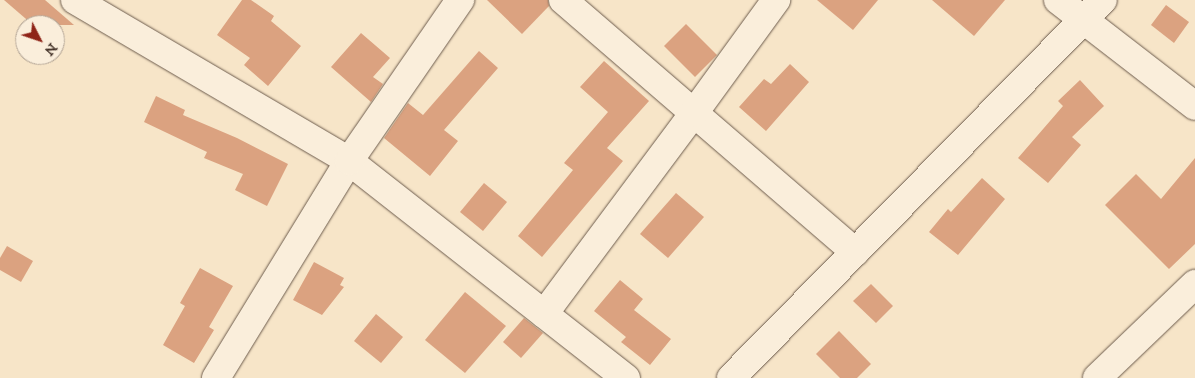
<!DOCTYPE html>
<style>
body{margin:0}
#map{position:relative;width:1195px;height:378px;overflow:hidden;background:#f7e5c8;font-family:"IM FELL DW Pica",serif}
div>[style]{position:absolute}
.building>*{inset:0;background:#dba280}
.roads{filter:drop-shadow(0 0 1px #6d5c4d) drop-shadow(0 0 1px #6d5c4d)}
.street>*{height:28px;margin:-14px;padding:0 14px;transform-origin:14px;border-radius:14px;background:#faeedb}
span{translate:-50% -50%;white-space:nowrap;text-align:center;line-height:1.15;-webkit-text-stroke:5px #faeedb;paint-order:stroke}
.north{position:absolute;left:15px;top:15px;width:50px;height:50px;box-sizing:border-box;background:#faeedb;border:1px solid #afa192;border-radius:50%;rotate:131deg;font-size:14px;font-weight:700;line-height:20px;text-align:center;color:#3f2e24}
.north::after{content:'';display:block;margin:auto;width:18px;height:22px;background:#8f2418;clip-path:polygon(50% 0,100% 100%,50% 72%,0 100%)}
</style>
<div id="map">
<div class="building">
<i style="clip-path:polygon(4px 0,45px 0,74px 25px,33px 25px)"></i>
<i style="clip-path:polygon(242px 0,251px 0,274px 16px,271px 21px,301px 46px,268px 86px,244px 65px,250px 58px,217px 35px)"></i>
<i style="clip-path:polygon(487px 0,548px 0,549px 6px,522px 34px)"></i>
<i style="clip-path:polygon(817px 0,878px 0,853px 30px)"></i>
<i style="clip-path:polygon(932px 0,1005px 0,974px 36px)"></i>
<i style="clip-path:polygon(1166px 5px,1189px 22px,1174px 43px,1151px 25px)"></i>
<i style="clip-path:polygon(686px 24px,717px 55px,695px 77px,664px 46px)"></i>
<i style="clip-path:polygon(361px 33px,390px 58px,373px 77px,383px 84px,371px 102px,331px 67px)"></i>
<i style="clip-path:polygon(479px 51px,498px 68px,444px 130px,458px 141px,430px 176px,384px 138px,408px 103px,423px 115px)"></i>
<i style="clip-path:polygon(604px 61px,649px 101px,607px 148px,623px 161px,542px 257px,518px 236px,573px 170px,564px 163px,608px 112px,580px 87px)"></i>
<i style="clip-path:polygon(790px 64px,809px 82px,766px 131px,739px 107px,764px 79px,771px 84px)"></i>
<i style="clip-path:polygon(1080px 80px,1104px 106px,1072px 137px,1081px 145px,1048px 183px,1018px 158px,1063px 106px,1058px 101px)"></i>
<i style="clip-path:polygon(156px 96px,185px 110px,183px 115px,237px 138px,288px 164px,267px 206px,235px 190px,243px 174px,204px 158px,207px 152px,144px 122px)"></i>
<i style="clip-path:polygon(1195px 158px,1195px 244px,1169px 269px,1105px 205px,1136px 174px,1161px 199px)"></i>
<i style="clip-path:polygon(982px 178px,1005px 199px,958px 255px,929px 232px,948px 209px,951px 212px)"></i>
<i style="clip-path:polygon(484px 183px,507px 202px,483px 231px,460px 212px)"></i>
<i style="clip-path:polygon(676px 193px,704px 217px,668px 258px,640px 234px)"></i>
<i style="clip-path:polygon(7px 246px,33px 261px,21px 282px,0 270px,0 258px)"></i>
<i style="clip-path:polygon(314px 262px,344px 278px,340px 285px,344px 287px,322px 315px,293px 300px)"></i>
<i style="clip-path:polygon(200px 268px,233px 286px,209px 327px,214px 330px,194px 363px,163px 345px,185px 306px,180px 303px)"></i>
<i style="clip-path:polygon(620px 280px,643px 299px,634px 310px,671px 339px,650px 365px,621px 342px,626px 337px,594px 311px)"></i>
<i style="clip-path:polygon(871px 284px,893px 306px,876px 323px,853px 301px)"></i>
<i style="clip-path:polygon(465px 292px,506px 326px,465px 373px,425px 340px)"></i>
<i style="clip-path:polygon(376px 314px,403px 337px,381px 363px,354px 341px)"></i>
<i style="clip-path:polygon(524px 318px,543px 333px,521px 358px,503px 342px)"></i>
<i style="clip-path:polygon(839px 331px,871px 364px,857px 378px,840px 378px,816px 354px)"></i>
</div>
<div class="roads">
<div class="street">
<i style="left:75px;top:0;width:318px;rotate:30.4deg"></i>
<i style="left:349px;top:161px;width:352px;rotate:38.1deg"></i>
<i style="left:563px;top:0;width:386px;rotate:40.8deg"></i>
<i style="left:1058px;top:0;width:173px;rotate:37.7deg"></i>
<i style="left:544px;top:314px;width:251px;rotate:-53.3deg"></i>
<i style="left:694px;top:113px;width:140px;rotate:-54deg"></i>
<i style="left:216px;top:378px;width:255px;rotate:-58.5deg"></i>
<i style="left:349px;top:161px;width:196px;rotate:-55.4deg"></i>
<i style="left:731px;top:378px;width:530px;rotate:-45.46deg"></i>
<i style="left:1097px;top:378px;width:136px;rotate:-43.8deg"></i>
</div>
</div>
<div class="north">N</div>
</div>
